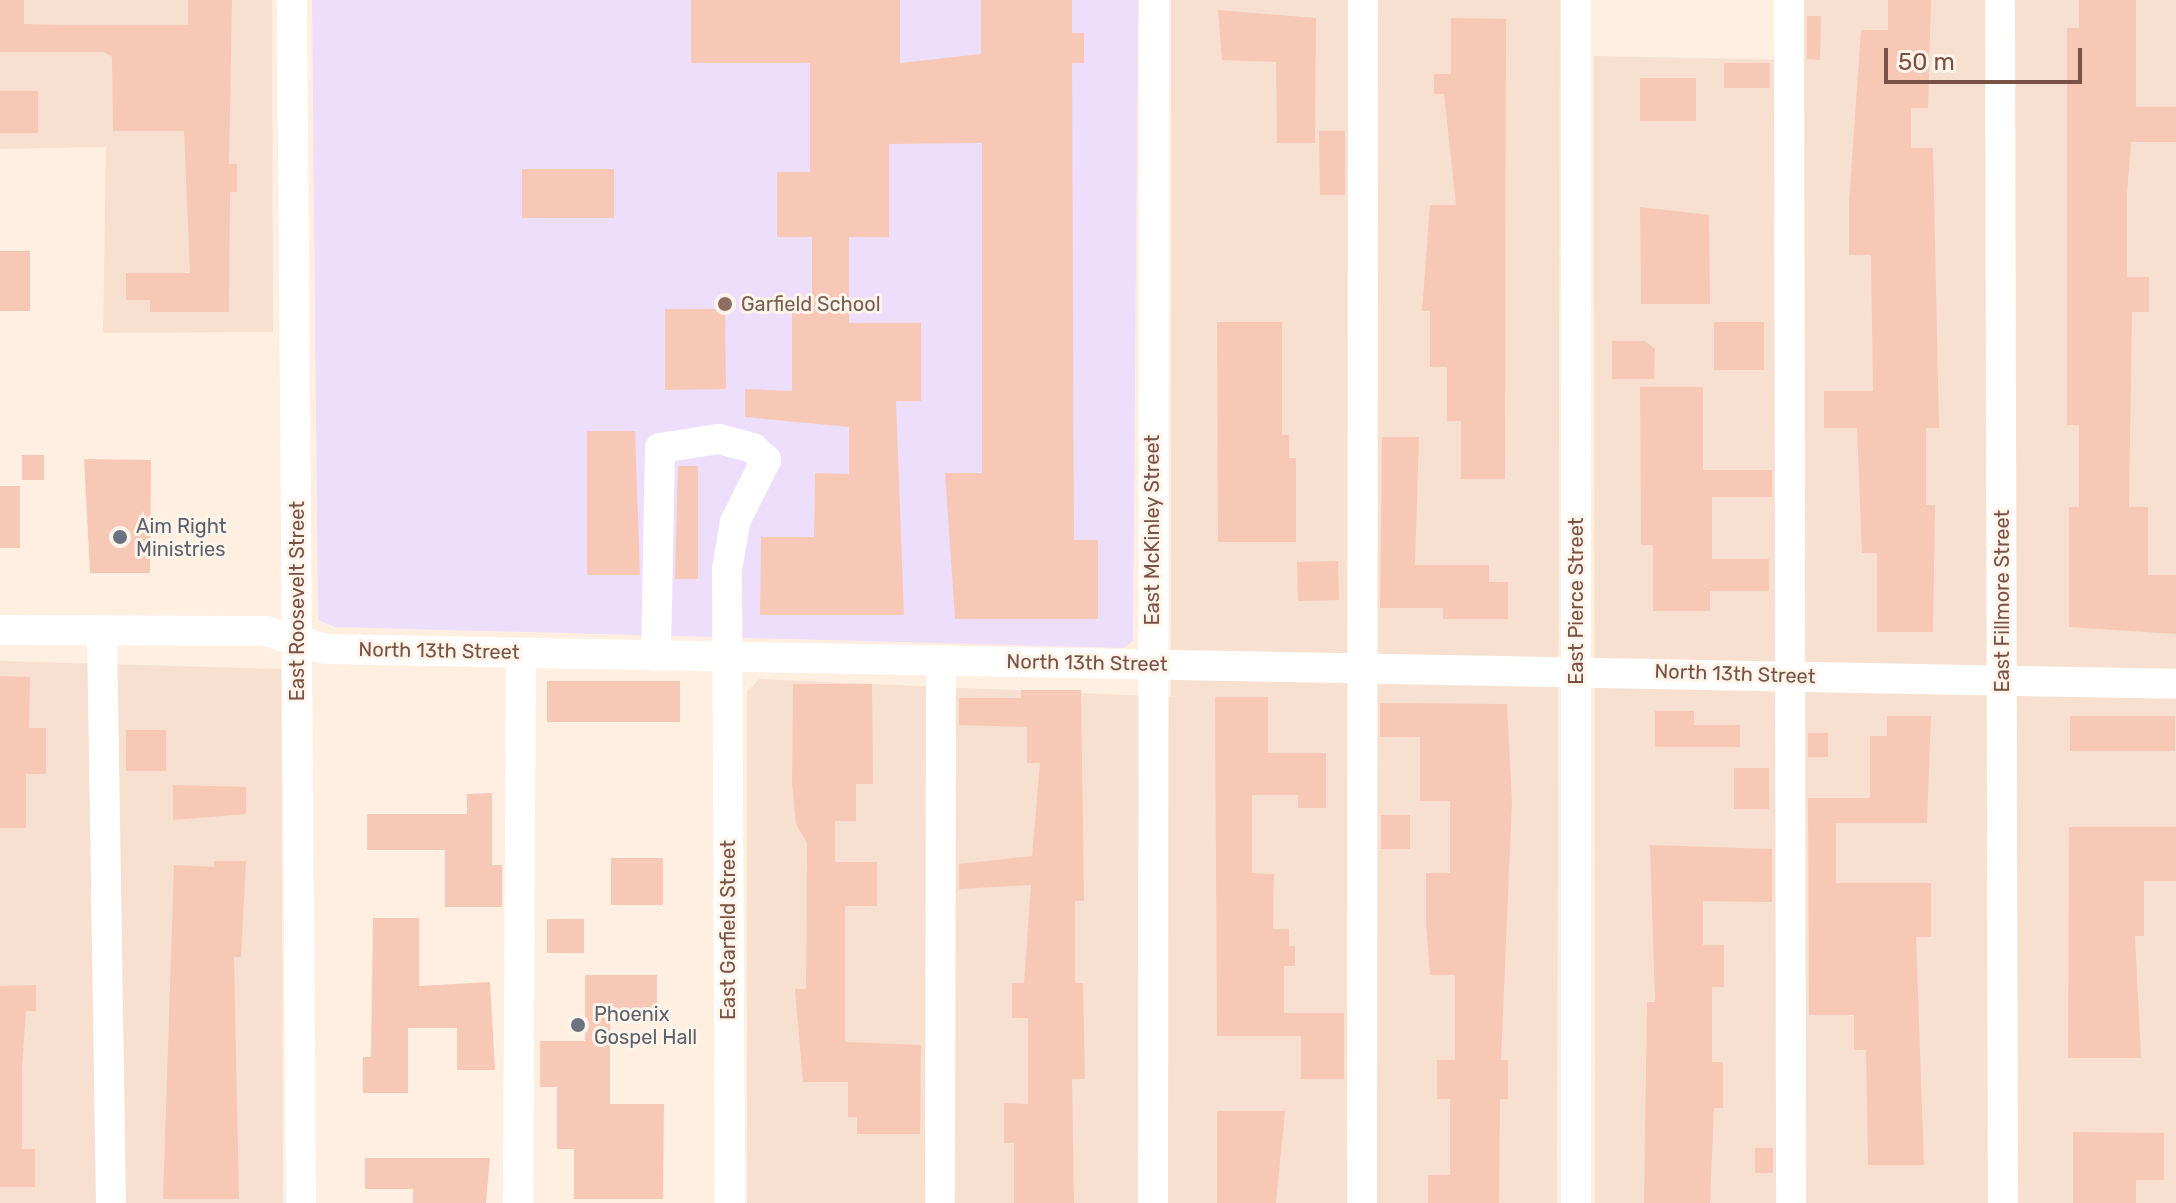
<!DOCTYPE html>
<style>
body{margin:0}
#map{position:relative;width:2176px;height:1203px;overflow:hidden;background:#ffefe1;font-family:Rubik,sans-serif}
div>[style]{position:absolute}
.residential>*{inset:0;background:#f7e0cf}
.education>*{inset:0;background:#eddefb}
.building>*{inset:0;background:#f7c8b6}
.minor>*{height:30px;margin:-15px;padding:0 15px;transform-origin:15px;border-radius:15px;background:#fff}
.dots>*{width:22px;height:22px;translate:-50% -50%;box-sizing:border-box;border:4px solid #fff4ea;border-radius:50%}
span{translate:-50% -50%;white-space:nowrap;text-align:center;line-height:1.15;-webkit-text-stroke:6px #fff4ea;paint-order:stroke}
.education-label{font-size:20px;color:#785e54}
.left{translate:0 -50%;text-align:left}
.worship-label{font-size:20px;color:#5b616d}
.street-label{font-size:20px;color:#795145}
.scale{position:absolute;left:1884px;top:48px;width:198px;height:36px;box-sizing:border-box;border:4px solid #795145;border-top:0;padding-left:10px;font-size:24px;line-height:28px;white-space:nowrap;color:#795145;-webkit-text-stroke:6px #fff4ea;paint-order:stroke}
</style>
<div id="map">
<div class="residential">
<i style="clip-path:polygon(0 0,272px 0,273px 332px,103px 333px,106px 147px,0 149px)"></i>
<i style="clip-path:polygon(1171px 0,1560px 0,1557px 1203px,747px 1203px,747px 692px,759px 679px,1171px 697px)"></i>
<i style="clip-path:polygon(1795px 0,2176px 0,2176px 1203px,1595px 1203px,1594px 56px,1794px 60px)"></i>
<i style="clip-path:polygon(0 661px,281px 669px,283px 1203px,0 1203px)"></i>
</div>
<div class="education">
<i style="clip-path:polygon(312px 0,1138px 0,1133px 641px,1124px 648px,335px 627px,318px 620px)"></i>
</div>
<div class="building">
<i style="clip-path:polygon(0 0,24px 0,24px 24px,66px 25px,188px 25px,188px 0,232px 0,229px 164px,237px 164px,237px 192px,230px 192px,229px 312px,150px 312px,150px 300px,126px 300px,126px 273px,190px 273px,184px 131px,113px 131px,112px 57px,104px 52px,0 52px)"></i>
<i style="clip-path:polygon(691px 0,900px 0,900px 63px,981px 54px,981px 0,1072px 0,1072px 33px,1084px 33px,1084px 63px,1072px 63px,1074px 540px,1098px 540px,1098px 619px,955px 619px,945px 473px,982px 473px,982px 143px,889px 144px,889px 237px,849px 237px,849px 323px,921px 323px,921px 401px,896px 401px,904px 615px,760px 615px,761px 537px,814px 537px,815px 473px,849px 474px,849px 427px,745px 417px,745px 389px,792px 391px,792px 303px,812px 303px,812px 237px,777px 237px,777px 172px,810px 172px,810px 63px,691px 63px)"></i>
<i style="clip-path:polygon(1888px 0,1931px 0,1928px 108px,1911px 108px,1911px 148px,1933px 148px,1939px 428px,1926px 428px,1926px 505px,1935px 505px,1933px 632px,1877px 632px,1877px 553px,1862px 553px,1857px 428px,1824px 428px,1824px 391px,1873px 391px,1871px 255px,1849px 255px,1849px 202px,1861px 30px,1888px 30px)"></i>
<i style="clip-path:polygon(2079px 0,2136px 0,2136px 107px,2176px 107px,2176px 142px,2131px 142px,2127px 193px,2127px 277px,2149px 277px,2149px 312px,2132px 312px,2129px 507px,2148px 507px,2148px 575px,2176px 575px,2176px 634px,2069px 627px,2069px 507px,2079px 507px,2079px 425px,2067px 425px,2067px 28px,2079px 28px)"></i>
<i style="clip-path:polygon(1218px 10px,1316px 18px,1315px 143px,1277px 143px,1276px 62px,1222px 60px)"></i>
<i style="clip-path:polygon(1807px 16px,1821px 16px,1820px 60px,1807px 59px)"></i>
<i style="clip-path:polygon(1451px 18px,1506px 19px,1505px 479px,1461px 479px,1461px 421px,1447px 421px,1447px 367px,1430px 367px,1430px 311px,1422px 311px,1430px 205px,1456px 205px,1444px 94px,1434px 94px,1434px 74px,1451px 74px)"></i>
<i style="clip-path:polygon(1724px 63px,1770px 63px,1770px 88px,1724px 88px)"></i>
<i style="clip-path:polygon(1640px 78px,1696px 78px,1696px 121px,1640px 121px)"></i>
<i style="clip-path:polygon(0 91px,38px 91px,38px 133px,0 133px)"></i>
<i style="clip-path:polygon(1319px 131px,1345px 131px,1345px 195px,1320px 195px)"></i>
<i style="clip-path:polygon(522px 169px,614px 169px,614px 218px,522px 218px)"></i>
<i style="clip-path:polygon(1640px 207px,1709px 215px,1710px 304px,1641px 304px)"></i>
<i style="clip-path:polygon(0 251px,30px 251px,30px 311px,0 311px)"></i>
<i style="clip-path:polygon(665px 309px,725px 309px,726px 389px,665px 390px)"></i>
<i style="clip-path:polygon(1217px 322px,1282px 322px,1282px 435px,1289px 435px,1289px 458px,1296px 458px,1296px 542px,1218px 542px)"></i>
<i style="clip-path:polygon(1714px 322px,1764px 322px,1764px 370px,1714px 370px)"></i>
<i style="clip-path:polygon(1612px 341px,1645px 341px,1655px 349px,1654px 379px,1612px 379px)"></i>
<i style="clip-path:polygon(1640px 387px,1703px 387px,1703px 470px,1772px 470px,1772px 497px,1712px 497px,1712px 559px,1769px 559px,1769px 591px,1710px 591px,1710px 611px,1653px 611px,1653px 545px,1641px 545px)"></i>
<i style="clip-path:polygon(587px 431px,635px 431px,640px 575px,587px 575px)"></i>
<i style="clip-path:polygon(1382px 437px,1419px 437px,1415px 565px,1489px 565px,1489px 582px,1508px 582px,1508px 619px,1443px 619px,1443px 608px,1380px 608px)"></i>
<i style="clip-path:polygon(22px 455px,44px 455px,44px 480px,22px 480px)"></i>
<i style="clip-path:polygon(84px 459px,151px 460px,150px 573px,90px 573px)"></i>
<i style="clip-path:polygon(678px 466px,698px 466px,698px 579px,675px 579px)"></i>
<i style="clip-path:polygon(0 486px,20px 486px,20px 548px,0 548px)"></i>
<i style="clip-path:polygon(1338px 561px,1339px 600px,1298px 601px,1297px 562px)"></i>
<i style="clip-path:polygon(0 676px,30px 677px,29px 728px,46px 728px,46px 774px,26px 774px,26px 828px,0 828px)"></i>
<i style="clip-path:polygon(547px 681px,680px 681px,680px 722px,547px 722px)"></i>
<i style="clip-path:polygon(793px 684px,872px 684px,873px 784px,856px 784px,856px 821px,835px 821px,835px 862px,877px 862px,877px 906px,845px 906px,845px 1042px,921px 1045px,920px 1134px,857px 1134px,857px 1117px,848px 1117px,848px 1082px,803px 1082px,795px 989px,806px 989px,807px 843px,796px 824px,792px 784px)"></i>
<i style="clip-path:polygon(1021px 690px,1081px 690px,1084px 901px,1075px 901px,1075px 983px,1083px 983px,1085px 1079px,1072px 1079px,1074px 1203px,1014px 1203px,1014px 1143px,1004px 1143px,1004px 1103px,1028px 1104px,1028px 1018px,1012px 1018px,1012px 983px,1024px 983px,1031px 885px,959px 889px,959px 864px,1032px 856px,1040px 763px,1027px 763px,1027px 727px,959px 725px,959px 698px,1021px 698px)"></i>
<i style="clip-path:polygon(1215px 697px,1268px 697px,1268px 753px,1326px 753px,1326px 808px,1298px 808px,1298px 795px,1252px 795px,1252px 873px,1274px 874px,1273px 929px,1289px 929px,1289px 946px,1295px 946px,1295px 966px,1284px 966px,1284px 1013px,1344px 1013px,1344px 1079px,1301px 1079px,1301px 1036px,1217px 1036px)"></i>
<i style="clip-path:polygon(1380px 703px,1507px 704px,1512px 801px,1501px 1060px,1508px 1060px,1508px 1099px,1500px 1099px,1499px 1203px,1428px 1203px,1428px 1175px,1450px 1175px,1450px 1099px,1437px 1099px,1437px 1060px,1455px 1060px,1455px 975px,1430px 975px,1426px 922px,1426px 873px,1450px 873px,1450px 801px,1420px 801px,1420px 737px,1380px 737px)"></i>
<i style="clip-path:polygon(1655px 711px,1694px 711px,1694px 725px,1740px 725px,1740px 747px,1655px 747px)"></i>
<i style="clip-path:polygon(1887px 716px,1931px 716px,1927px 823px,1836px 823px,1836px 883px,1931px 883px,1931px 937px,1916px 937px,1924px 1165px,1868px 1165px,1866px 1050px,1854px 1050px,1854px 1015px,1809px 1015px,1808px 798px,1870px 798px,1870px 736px,1887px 736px)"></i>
<i style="clip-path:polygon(2070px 716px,2175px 716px,2175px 751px,2070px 751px)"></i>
<i style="clip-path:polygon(126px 730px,166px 730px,166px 771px,126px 771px)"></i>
<i style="clip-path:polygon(1808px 733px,1828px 733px,1828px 757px,1808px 757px)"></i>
<i style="clip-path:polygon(1734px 768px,1769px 768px,1769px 809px,1734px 809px)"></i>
<i style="clip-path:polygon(173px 785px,246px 787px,246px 814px,173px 820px)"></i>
<i style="clip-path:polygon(492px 793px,492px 865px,502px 865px,502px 907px,445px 907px,445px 850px,367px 850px,367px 814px,467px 814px,467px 794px)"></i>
<i style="clip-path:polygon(1381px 815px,1410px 815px,1410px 849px,1381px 849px)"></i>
<i style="clip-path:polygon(2069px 827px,2176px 827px,2176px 881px,2144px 881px,2144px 936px,2135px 936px,2141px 1058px,2068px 1058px)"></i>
<i style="clip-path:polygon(1650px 845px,1772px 849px,1772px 902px,1703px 901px,1703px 945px,1724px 945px,1724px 987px,1712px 987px,1712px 1062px,1723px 1062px,1723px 1108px,1714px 1108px,1710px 1203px,1644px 1203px,1647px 1002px,1655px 1002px)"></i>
<i style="clip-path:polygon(611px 858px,663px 858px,663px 905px,611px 905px)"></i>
<i style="clip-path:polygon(214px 861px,246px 861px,241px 957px,234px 957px,239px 1199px,163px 1199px,174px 865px,214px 867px)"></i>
<i style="clip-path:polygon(373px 918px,419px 918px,419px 986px,490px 982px,495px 1070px,457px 1070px,457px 1028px,408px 1028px,408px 1093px,363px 1093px,363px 1057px,371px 1057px)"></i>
<i style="clip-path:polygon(547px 919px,584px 919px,584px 953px,547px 953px)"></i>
<i style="clip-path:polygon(585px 975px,657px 975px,657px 1020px,610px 1020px,610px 1104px,664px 1104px,663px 1199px,574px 1199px,574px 1149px,557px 1149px,557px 1087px,540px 1087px,540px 1041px,585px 1041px)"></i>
<i style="clip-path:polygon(36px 985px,36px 1011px,26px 1011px,22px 1068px,22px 1149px,35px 1149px,35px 1187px,0 1187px,0 986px)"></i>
<i style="clip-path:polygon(1217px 1111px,1285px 1111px,1276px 1203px,1217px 1203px)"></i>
<i style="clip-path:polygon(2073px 1132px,2164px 1133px,2164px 1180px,2136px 1180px,2136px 1203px,2073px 1203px)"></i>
<i style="clip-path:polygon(1755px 1148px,1773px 1148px,1773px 1173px,1755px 1173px)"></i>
<i style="clip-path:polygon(365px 1158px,490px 1158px,486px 1203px,413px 1203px,413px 1189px,365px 1189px)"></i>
</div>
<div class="minor">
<i style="left:292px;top:0;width:1203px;rotate:89.57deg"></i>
<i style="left:1789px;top:0;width:1203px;rotate:89.9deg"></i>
<i style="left:2000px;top:0;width:1203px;rotate:89.86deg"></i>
<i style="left:0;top:630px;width:265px;rotate:0.2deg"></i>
<i style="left:265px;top:631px;width:64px;rotate:16.4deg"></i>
<i style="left:326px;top:649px;width:1850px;rotate:1.08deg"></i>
<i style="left:102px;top:631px;width:572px;rotate:89.1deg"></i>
<i style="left:656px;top:656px;width:208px;rotate:-88.9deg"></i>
<i style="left:660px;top:448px;width:60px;rotate:-8.7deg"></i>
<i style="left:719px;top:439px;width:35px;rotate:15deg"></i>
<i style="left:753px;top:448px;width:18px;rotate:43deg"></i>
<i style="left:766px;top:460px;width:69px;rotate:116.6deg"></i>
<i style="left:735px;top:522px;width:49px;rotate:99.5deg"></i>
<i style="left:727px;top:570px;width:633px;rotate:89.73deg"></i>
<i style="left:518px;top:1203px;width:550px;rotate:-89.69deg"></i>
<i style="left:940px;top:1203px;width:543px;rotate:-89.89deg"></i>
<i style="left:1153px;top:1203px;width:1203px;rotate:-89.95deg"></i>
<i style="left:1362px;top:1203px;width:1203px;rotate:-89.95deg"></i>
<i style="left:1576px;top:1203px;width:1203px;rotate:-90deg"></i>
</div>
<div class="dots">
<i style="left:725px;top:304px;background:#8d6e63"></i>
<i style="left:120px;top:537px;background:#6b7280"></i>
<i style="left:578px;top:1025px;background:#6b7280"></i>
</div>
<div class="education-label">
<span class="left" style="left:741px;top:304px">Garfield School</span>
</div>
<div class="worship-label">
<span class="left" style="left:136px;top:538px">Aim Right<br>Ministries</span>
<span class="left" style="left:594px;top:1026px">Phoenix<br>Gospel Hall</span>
</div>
<div class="street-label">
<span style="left:1152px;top:530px;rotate:-90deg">East McKinley Street</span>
<span style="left:297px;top:601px;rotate:-90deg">East Roosevelt Street</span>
<span style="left:1576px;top:601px;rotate:-90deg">East Pierce Street</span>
<span style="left:2002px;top:601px;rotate:-90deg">East Fillmore Street</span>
<span style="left:439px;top:651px;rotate:1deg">North 13th Street</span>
<span style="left:1087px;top:663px;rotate:1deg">North 13th Street</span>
<span style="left:1735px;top:674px;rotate:2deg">North 13th Street</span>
<span style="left:728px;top:930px;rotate:-90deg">East Garfield Street</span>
</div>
<div class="scale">50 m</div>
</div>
